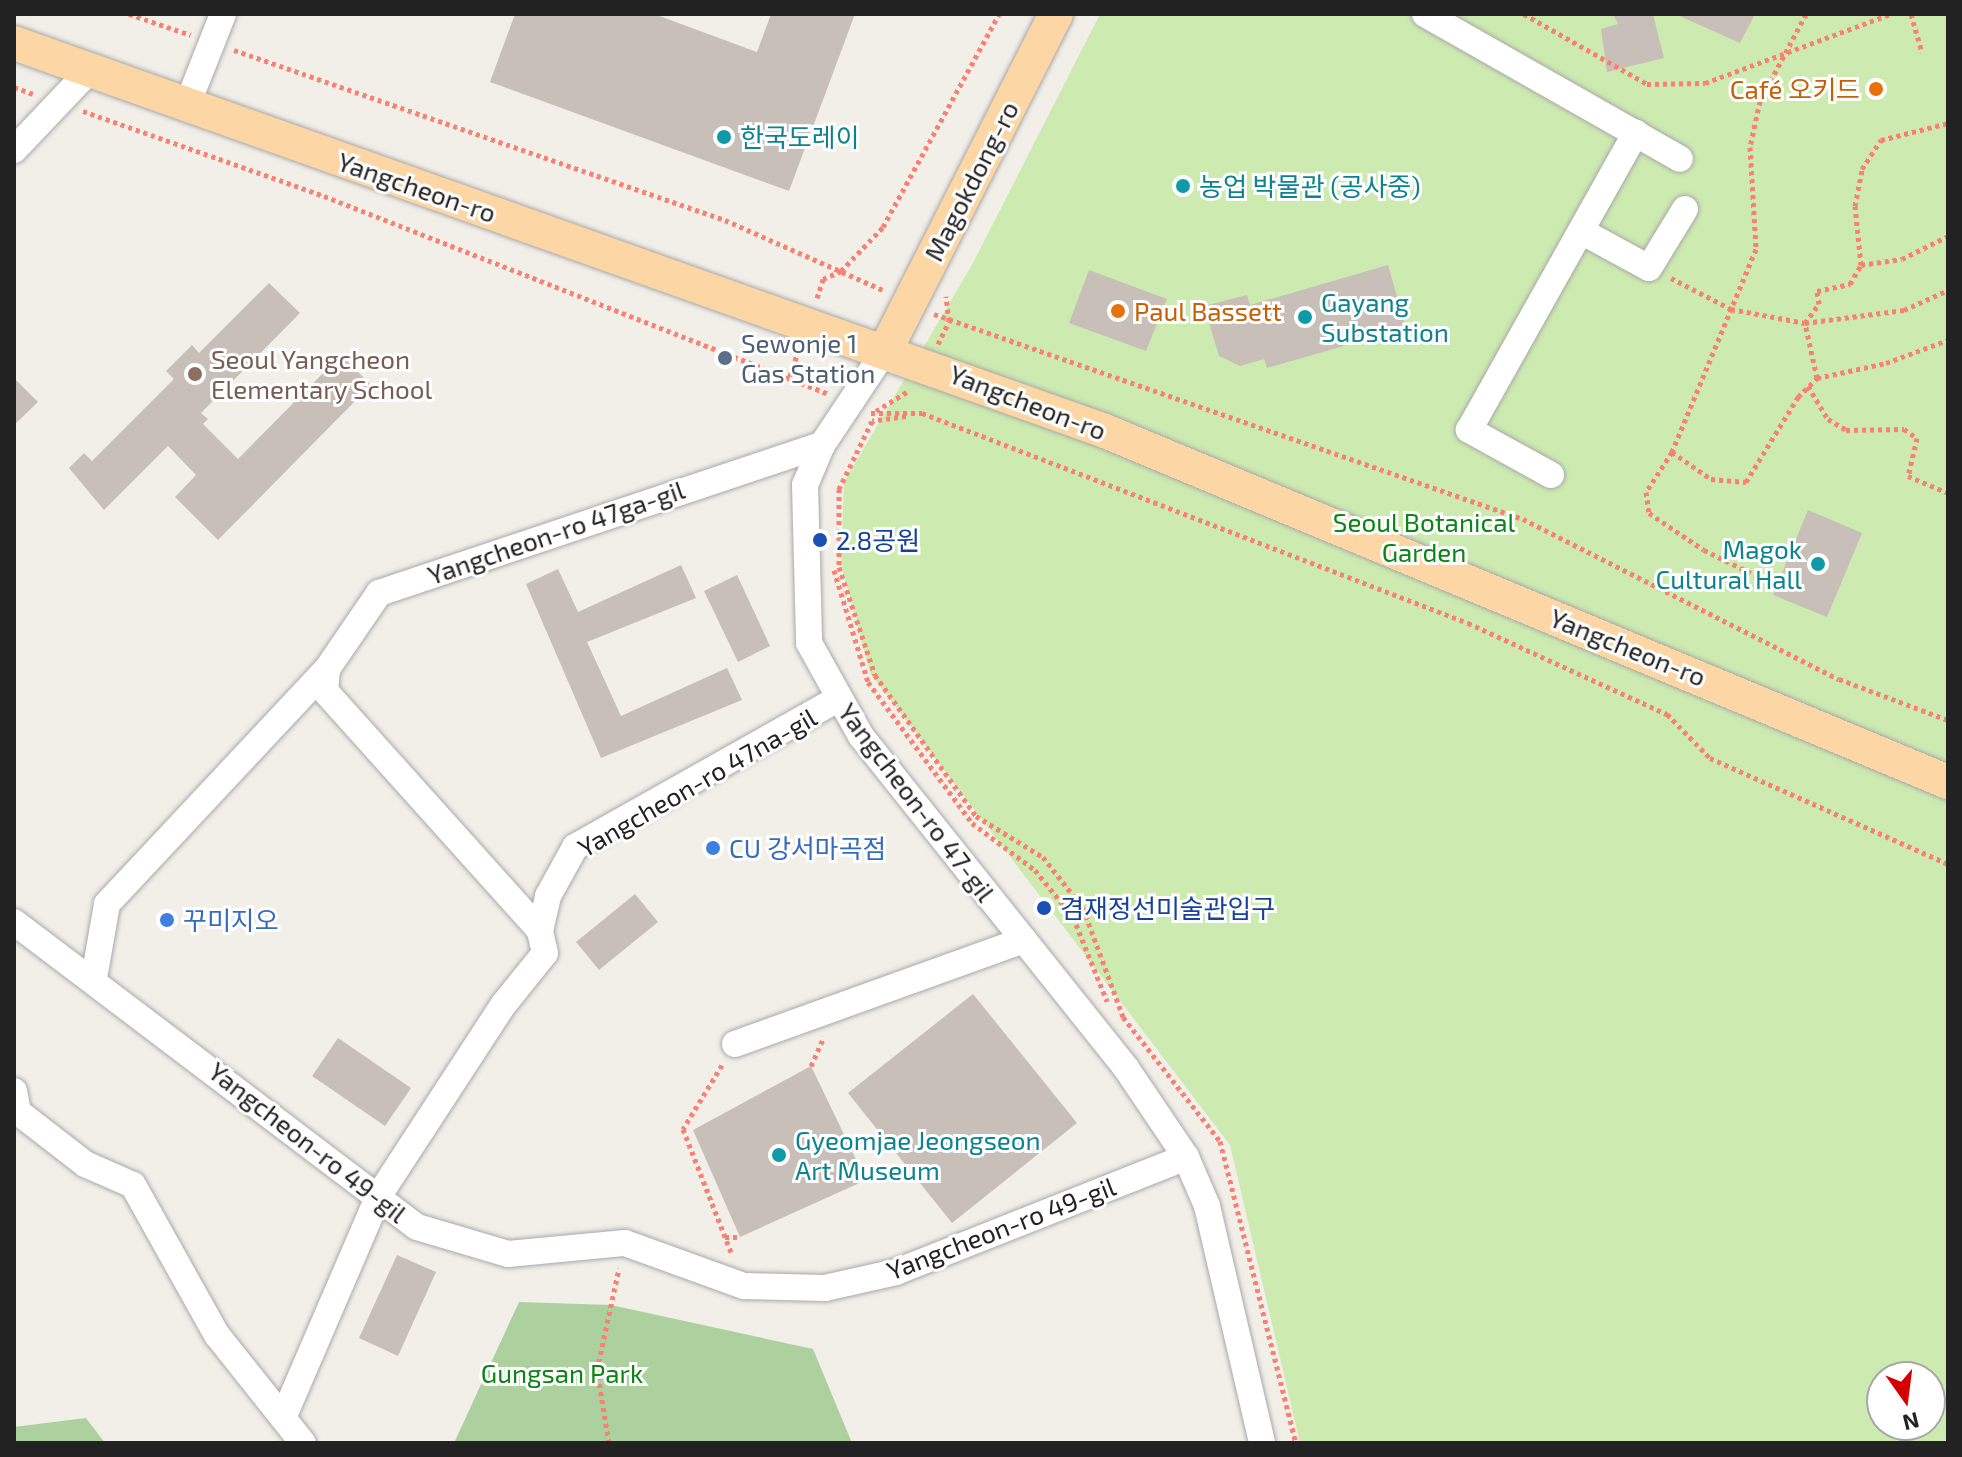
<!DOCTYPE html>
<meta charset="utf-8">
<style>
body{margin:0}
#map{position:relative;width:1962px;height:1457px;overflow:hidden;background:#f2efe9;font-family:"Exo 2","Noto Sans KR",sans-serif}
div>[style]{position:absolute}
.grass>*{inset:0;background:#cdebb0}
.forest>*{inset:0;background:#add19e}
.building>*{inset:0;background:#c7bfb8}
.path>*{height:5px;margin-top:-2.5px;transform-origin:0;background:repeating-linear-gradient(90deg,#fa8072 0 4px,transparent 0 8px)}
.roads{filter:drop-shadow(0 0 2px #a9a9a9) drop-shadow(0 0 2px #a9a9a9)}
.minor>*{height:26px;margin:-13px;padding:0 13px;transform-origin:13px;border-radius:13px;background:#fff}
.major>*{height:34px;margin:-17px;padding:0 17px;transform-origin:17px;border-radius:17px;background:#fcd6a4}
.dots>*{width:22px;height:22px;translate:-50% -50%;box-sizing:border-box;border:4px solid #fff;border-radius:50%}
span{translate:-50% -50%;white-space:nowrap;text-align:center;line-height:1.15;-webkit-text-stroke:6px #fff;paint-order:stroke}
.food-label{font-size:26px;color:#c56008}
.right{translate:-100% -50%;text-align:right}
.left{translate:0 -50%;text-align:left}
.culture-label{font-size:26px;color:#0d838f}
.street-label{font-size:26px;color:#222}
.service-label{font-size:26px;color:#4e5e75}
.education-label{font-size:26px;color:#785e54}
.park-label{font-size:26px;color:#0c8416}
.transit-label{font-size:26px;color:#164399}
.shop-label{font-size:26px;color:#366cbe}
.frame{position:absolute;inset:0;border:16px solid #222;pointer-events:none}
.north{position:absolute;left:1866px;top:1361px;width:80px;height:80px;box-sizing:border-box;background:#fff;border:2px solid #a7a7a7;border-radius:50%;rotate:166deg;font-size:22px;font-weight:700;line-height:32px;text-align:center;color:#222}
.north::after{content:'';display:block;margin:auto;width:28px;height:36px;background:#d40000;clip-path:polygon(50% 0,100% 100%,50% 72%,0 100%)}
</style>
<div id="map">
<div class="grass">
<i style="clip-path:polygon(evenodd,1100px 14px,1948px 14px,1948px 1443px,1300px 1443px,1230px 1145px,870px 673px,841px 564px,844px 482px,973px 263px,1100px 14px,1882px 1377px,1930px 1377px,1930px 1425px,1882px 1425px,1882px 1377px)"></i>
</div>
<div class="forest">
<i style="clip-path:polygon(519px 1302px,611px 1305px,813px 1349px,852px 1443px,454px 1443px)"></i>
<i style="clip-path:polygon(86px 1418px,105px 1443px,14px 1443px,14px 1427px)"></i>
</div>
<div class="building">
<i style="clip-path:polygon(515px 14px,654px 14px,757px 52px,771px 14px,855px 14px,789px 191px,490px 82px)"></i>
<i style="clip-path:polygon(1613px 14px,1653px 14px,1664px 58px,1607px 72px,1601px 29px,1618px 24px)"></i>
<i style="clip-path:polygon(1675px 14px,1755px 14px,1740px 43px)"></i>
<i style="clip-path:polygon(1388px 265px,1406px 328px,1267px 368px,1264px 359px,1240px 366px,1219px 356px,1204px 306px,1247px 295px,1250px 305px)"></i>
<i style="clip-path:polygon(1089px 270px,1167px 299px,1146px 351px,1069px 323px)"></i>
<i style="clip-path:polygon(269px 283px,300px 313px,201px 413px,208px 419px,203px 424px,238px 459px,341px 355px,371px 385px,218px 540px,175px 497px,196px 475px,168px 446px,104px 510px,69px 468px,84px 453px,92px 461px,174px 379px,166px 371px,192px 345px,199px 353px)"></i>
<i style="clip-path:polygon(14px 378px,38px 402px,14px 425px)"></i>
<i style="clip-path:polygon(1808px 510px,1862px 533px,1827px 617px,1773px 595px)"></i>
<i style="clip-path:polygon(681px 565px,696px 598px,587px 642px,621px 716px,727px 668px,742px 700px,601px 758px,526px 584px,558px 569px,578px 612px)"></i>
<i style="clip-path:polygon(737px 575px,770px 646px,738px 662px,704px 591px)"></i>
<i style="clip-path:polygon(635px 894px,658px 922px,599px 970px,576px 942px)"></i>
<i style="clip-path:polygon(973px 994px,1077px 1123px,952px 1223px,848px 1093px)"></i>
<i style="clip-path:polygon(338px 1038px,411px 1088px,385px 1126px,312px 1076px)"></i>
<i style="clip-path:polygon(811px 1066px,866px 1180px,740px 1237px,693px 1130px)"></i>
<i style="clip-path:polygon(397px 1255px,436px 1272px,398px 1356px,359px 1338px)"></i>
</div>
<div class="path">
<i style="left:129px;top:14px;width:65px;rotate:18.7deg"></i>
<i style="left:1524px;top:14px;width:142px;rotate:29.6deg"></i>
<i style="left:1647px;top:84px;width:58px;rotate:-1deg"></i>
<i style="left:1705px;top:83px;width:198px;rotate:-20.4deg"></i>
<i style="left:1806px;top:14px;width:98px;rotate:117.9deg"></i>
<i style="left:1760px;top:101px;width:47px;rotate:102.3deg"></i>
<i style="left:1750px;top:147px;width:102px;rotate:86.6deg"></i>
<i style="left:1756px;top:249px;width:220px;rotate:112.5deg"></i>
<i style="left:1672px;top:452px;width:47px;rotate:34.7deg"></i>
<i style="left:1711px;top:479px;width:35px;rotate:5deg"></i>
<i style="left:1746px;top:482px;width:100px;rotate:-58.5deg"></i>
<i style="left:1798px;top:397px;width:27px;rotate:-45deg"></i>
<i style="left:1817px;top:378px;width:71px;rotate:-12.3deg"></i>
<i style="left:1886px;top:363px;width:66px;rotate:-20.4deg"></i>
<i style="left:1911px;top:14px;width:40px;rotate:74deg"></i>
<i style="left:234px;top:50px;width:520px;rotate:19.1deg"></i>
<i style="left:725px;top:220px;width:175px;rotate:23.9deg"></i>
<i style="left:14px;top:87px;width:23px;rotate:20deg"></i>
<i style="left:83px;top:111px;width:256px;rotate:19.4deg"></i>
<i style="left:324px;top:196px;width:542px;rotate:21.41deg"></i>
<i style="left:1861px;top:265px;width:41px;rotate:-8.3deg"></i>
<i style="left:1902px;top:259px;width:51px;rotate:-26.6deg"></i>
<i style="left:1671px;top:278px;width:68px;rotate:27.3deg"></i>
<i style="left:1731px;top:309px;width:75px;rotate:10.7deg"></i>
<i style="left:1805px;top:323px;width:100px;rotate:-7.5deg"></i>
<i style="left:1904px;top:310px;width:48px;rotate:-24.4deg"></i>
<i style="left:817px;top:298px;width:20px;rotate:-72deg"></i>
<i style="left:823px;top:279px;width:20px;rotate:-24deg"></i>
<i style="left:841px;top:271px;width:61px;rotate:-46.3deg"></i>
<i style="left:883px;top:227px;width:243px;rotate:-61.4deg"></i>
<i style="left:934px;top:314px;width:624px;rotate:19.19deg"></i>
<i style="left:1523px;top:519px;width:354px;rotate:26.9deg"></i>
<i style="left:1839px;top:679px;width:116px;rotate:20.6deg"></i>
<i style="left:938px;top:344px;width:25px;rotate:-64deg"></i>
<i style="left:949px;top:321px;width:25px;rotate:-97deg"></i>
<i style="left:790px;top:376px;width:25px;rotate:-72deg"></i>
<i style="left:1817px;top:378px;width:56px;rotate:-102.3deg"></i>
<i style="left:1805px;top:323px;width:24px;rotate:-54deg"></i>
<i style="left:1819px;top:304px;width:13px;rotate:-99deg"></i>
<i style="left:1817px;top:291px;width:34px;rotate:-12deg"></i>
<i style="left:1850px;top:284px;width:22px;rotate:-60deg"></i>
<i style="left:1861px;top:265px;width:59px;rotate:-95.8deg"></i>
<i style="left:1855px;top:206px;width:38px;rotate:-79deg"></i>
<i style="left:1862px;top:169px;width:35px;rotate:-57deg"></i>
<i style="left:1881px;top:140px;width:69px;rotate:-14.2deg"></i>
<i style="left:1808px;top:386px;width:39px;rotate:59deg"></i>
<i style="left:1828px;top:419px;width:21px;rotate:31deg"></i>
<i style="left:1846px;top:430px;width:58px;rotate:-1deg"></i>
<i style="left:1904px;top:429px;width:16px;rotate:35deg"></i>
<i style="left:1917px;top:438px;width:39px;rotate:103deg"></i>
<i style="left:1908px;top:476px;width:43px;rotate:23deg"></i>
<i style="left:876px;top:411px;width:40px;rotate:-32deg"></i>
<i style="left:871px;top:413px;width:51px"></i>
<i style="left:922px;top:413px;width:585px;rotate:21.04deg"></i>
<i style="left:1468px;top:623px;width:219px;rotate:24.6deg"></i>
<i style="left:1667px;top:714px;width:62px;rotate:45.7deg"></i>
<i style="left:1710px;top:758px;width:261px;rotate:24deg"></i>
<i style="left:906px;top:416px;width:34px;rotate:172deg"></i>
<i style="left:872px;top:421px;width:76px;rotate:115.9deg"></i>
<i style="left:839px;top:489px;width:78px;rotate:90deg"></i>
<i style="left:839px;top:567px;width:114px;rotate:71.6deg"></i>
<i style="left:875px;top:675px;width:173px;rotate:54.4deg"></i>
<i style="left:976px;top:816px;width:79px;rotate:31.5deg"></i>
<i style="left:1043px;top:857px;width:65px;rotate:51.9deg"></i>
<i style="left:1083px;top:908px;width:116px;rotate:69.8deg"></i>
<i style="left:1123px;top:1017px;width:157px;rotate:52deg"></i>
<i style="left:1220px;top:1141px;width:311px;rotate:75.9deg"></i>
<i style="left:1672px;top:452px;width:48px;rotate:123deg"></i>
<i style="left:1646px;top:492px;width:21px;rotate:82deg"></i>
<i style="left:1649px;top:513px;width:66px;rotate:33.9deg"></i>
<i style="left:1704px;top:550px;width:75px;rotate:26.2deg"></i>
<i style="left:834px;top:570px;width:117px;rotate:73.1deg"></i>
<i style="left:868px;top:682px;width:175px;rotate:53.6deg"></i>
<i style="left:972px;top:823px;width:79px;rotate:36.7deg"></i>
<i style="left:1035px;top:870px;width:60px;rotate:51deg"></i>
<i style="left:1073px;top:917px;width:91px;rotate:68deg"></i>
<i style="left:722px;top:1065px;width:75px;rotate:121.4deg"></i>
<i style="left:683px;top:1129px;width:135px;rotate:68.7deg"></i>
<i style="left:811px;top:1066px;width:32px;rotate:-66deg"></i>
<i style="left:725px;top:1237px;width:15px"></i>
<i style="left:609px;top:1443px;width:74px;rotate:-99.3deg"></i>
<i style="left:597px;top:1370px;width:104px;rotate:-77.8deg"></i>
</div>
<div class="roads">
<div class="minor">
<i style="left:1425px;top:14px;width:293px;rotate:29.6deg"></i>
<i style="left:186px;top:108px;width:101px;rotate:-68.5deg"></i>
<i style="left:14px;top:150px;width:109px;rotate:-46.5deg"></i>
<i style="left:1581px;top:231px;width:77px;rotate:28.6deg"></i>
<i style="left:1649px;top:268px;width:69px;rotate:-58.6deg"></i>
<i style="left:886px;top:349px;width:115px;rotate:123.7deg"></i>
<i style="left:822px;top:445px;width:43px;rotate:113deg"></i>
<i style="left:805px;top:485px;width:158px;rotate:88.5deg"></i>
<i style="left:809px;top:643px;width:107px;rotate:60.8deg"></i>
<i style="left:861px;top:736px;width:425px;rotate:51.4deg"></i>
<i style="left:1126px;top:1068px;width:107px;rotate:56deg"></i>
<i style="left:1186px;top:1157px;width:53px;rotate:66.8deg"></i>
<i style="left:1207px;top:1206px;width:243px;rotate:76.9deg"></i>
<i style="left:1551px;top:475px;width:94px;rotate:-151.2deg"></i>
<i style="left:1469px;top:430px;width:341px;rotate:-60.7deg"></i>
<i style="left:327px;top:669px;width:22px;rotate:95deg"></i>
<i style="left:325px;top:691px;width:322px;rotate:48.1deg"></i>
<i style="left:14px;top:922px;width:505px;rotate:37.12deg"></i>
<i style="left:417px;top:1227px;width:95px;rotate:16.5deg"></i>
<i style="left:508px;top:1254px;width:118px;rotate:-5.4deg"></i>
<i style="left:625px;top:1243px;width:127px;rotate:19.9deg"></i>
<i style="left:744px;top:1286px;width:81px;rotate:1.4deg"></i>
<i style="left:825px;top:1288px;width:73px;rotate:-12.7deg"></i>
<i style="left:896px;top:1272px;width:312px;rotate:-21.6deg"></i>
<i style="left:94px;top:978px;width:75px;rotate:-80deg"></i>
<i style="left:107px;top:904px;width:322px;rotate:-46.9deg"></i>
<i style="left:327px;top:669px;width:92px;rotate:-55.6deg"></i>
<i style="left:379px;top:593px;width:467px;rotate:-18.5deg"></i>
<i style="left:735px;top:1044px;width:307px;rotate:-19.8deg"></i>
<i style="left:14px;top:1091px;width:21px;rotate:79deg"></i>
<i style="left:18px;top:1112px;width:85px;rotate:37.8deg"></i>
<i style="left:85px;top:1164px;width:52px;rotate:23.6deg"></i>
<i style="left:133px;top:1185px;width:172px;rotate:60.8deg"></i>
<i style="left:217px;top:1335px;width:138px;rotate:51.5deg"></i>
<i style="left:283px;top:1418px;width:241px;rotate:-66.7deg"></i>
<i style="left:378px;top:1197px;width:230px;rotate:-56.9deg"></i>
<i style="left:504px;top:1004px;width:65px;rotate:-51.2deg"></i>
<i style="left:545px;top:953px;width:23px;rotate:-103deg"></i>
<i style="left:540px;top:931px;width:36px;rotate:-77deg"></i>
<i style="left:548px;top:896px;width:56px;rotate:-61.1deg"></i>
<i style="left:575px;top:847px;width:302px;rotate:-29.4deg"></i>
</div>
<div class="major">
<i style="left:14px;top:43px;width:1158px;rotate:19.58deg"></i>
<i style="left:1105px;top:431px;width:913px;rotate:22.61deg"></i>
<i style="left:886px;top:349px;width:376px;rotate:-63.1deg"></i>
</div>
</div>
<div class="dots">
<i style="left:1876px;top:89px;background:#e8710a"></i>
<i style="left:724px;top:137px;background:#0f9aa8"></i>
<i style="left:1183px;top:186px;background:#0f9aa8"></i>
<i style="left:1118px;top:311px;background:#e8710a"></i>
<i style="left:1305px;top:317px;background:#0f9aa8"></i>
<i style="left:725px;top:358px;background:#5c6f8a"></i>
<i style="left:195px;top:374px;background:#8d6e63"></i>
<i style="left:820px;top:540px;background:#1a4fb4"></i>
<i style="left:1818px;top:564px;background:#0f9aa8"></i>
<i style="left:713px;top:848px;background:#3f7fe0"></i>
<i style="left:1044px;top:908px;background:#1a4fb4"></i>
<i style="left:167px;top:920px;background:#3f7fe0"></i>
<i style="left:779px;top:1155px;background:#0f9aa8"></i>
</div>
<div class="food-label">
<span class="right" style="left:1860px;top:89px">Café 오키드</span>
<span class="left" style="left:1134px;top:311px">Paul Bassett</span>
</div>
<div class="culture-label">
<span class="left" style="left:740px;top:137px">한국도레이</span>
<span class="left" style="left:1199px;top:186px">농업 박물관 (공사중)</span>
<span class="left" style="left:1321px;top:317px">Gayang<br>Substation</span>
<span class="right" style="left:1802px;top:564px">Magok<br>Cultural Hall</span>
<span class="left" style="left:795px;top:1155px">Gyeomjae Jeongseon<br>Art Museum</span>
</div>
<div class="street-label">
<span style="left:971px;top:181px;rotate:-63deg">Magokdong-ro</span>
<span style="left:417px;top:187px;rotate:19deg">Yangcheon-ro</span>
<span style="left:1028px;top:402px;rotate:21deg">Yangcheon-ro</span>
<span style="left:556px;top:532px;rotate:-19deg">Yangcheon-ro 47ga-gil</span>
<span style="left:1628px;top:647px;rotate:22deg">Yangcheon-ro</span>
<span style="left:697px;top:782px;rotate:-30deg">Yangcheon-ro 47na-gil</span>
<span style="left:917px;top:802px;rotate:53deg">Yangcheon-ro 47-gil</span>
<span style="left:308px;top:1142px;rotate:38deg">Yangcheon-ro 49-gil</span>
<span style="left:1001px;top:1228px;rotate:-21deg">Yangcheon-ro 49-gil</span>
</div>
<div class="service-label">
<span class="left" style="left:741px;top:358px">Sewonje 1<br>Gas Station</span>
</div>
<div class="education-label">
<span class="left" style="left:211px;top:374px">Seoul Yangcheon<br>Elementary School</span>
</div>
<div class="park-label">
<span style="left:1424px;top:537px">Seoul Botanical<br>Garden</span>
<span style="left:562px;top:1373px">Gungsan Park</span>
</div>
<div class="transit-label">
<span class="left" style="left:836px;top:540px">2.8공원</span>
<span class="left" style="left:1060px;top:908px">겸재정선미술관입구</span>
</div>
<div class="shop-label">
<span class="left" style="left:729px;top:848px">CU 강서마곡점</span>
<span class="left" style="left:183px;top:920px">꾸미지오</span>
</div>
<div class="frame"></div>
<div class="north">N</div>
</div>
